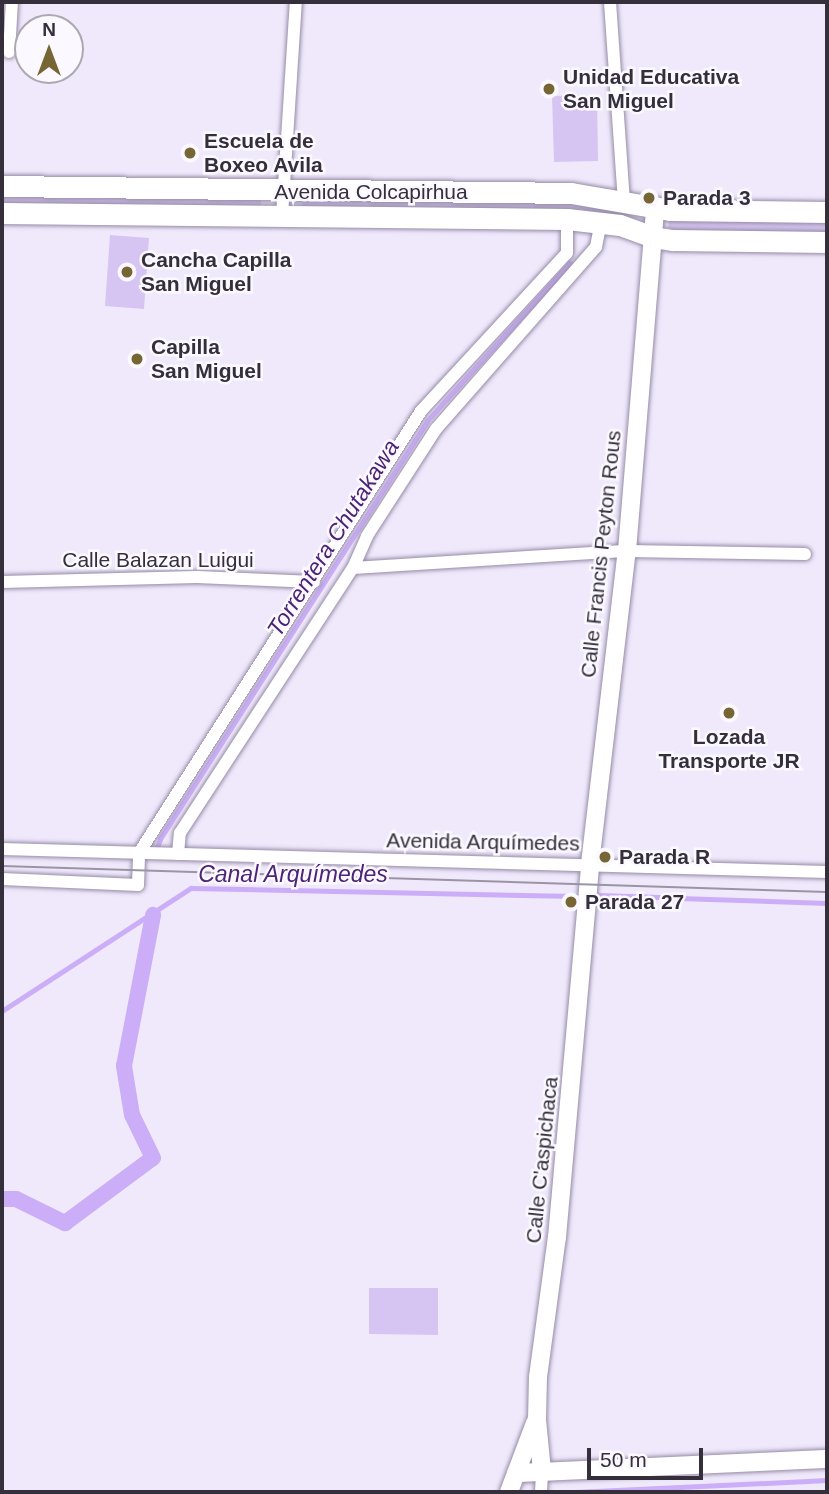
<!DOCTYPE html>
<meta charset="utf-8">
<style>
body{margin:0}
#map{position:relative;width:829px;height:1494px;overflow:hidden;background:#f0e9fc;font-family:Helvetica,sans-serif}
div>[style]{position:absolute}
.green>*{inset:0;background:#d6c5f2}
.stream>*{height:4.5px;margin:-2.25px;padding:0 2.25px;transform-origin:2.25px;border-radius:2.25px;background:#cbaef7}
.canal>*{height:16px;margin:-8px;padding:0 8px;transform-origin:8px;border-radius:8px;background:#cbaef7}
.roads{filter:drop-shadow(0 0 2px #958ba7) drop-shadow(0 0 2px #958ba7)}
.street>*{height:12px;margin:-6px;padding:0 6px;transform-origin:6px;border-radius:6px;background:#fff}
.secondary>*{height:18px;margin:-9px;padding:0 9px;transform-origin:9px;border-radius:9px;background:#fff}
.primary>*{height:21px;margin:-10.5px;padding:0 10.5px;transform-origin:10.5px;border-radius:10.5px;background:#fff}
.tram>*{height:2px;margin:-1px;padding:0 1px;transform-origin:1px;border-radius:1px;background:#9a94a4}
.dots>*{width:19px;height:19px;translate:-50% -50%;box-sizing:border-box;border:4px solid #fbf9ff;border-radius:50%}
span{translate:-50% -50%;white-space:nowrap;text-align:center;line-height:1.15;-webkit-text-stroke:5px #fbf9ff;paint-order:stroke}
.poi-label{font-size:21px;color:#342f3b;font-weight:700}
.left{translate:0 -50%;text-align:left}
.street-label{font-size:21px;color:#342f3b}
.water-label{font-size:23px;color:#4c2477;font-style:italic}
.frame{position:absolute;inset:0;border:4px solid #342f3b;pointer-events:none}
.north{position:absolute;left:14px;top:14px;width:70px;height:70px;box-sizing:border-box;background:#fbf9ff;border:2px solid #aba8b1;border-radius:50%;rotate:0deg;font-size:19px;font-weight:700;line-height:28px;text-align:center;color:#342f3b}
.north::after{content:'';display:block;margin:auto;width:24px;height:32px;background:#766634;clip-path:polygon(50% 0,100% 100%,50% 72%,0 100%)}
.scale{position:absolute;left:587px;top:1448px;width:116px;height:32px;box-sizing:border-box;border:4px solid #342f3b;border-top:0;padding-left:9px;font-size:21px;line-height:24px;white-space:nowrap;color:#342f3b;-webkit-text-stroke:5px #fbf9ff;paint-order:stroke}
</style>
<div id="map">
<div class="green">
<i style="clip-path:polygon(597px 95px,598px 161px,554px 162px,552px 96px)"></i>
<i style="clip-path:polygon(2px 196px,261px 198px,261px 207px,2px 205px)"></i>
<i style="clip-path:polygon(302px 198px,562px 200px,624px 209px,621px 218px,302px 206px)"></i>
<i style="clip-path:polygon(669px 220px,827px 220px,827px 234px,675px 231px,668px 228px)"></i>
<i style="clip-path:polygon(110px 235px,149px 238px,144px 309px,105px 306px)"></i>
<i style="clip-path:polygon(369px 1288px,438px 1288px,438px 1335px,369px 1334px)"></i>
</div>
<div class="stream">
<i style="left:155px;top:853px;width:15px;rotate:-70deg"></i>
<i style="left:160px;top:839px;width:496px;rotate:-57.4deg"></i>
<i style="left:427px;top:421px;width:213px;rotate:-47.9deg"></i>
<i style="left:598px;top:895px;width:61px;rotate:1.9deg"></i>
<i style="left:679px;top:898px;width:148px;rotate:1.9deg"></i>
<i style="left:2px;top:1011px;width:225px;rotate:-33.1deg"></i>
<i style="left:191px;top:888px;width:386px;rotate:1.2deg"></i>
<i style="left:575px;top:1492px;width:252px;rotate:-2.7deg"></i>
</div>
<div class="canal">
<i style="left:2px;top:1199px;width:14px"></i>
<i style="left:16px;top:1199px;width:55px;rotate:26.1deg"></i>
<i style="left:65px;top:1223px;width:109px;rotate:-36.5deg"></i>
<i style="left:153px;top:1158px;width:48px;rotate:-116deg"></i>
<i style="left:132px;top:1115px;width:50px;rotate:-99.3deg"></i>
<i style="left:124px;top:1066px;width:154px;rotate:-79.1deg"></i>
</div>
<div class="roads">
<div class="street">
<i style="left:610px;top:2px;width:199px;rotate:86deg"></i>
<i style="left:9px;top:52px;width:50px;rotate:-86.6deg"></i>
<i style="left:282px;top:216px;width:214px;rotate:-86.3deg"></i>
<i style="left:353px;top:568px;width:275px;rotate:-3.6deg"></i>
<i style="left:627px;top:551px;width:178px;rotate:1deg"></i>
<i style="left:2px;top:582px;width:195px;rotate:-1.5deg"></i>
<i style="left:197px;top:577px;width:117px;rotate:2.4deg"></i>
<i style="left:2px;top:849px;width:825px;rotate:1.6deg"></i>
<i style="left:178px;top:854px;width:21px;rotate:-85deg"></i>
<i style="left:180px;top:833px;width:316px;rotate:-56.9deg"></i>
<i style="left:353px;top:568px;width:35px;rotate:-66deg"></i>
<i style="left:367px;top:536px;width:127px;rotate:-57.2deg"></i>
<i style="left:436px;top:429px;width:242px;rotate:-48.7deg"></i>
<i style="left:596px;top:247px;width:25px;rotate:-79deg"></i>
<i style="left:2px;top:879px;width:136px;rotate:2.5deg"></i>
<i style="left:138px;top:885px;width:32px;rotate:-88deg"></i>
<i style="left:139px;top:853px;width:524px;rotate:-57.46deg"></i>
<i style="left:421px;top:411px;width:215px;rotate:-47.3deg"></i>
<i style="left:567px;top:253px;width:34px;rotate:-90deg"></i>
<i style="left:541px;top:1492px;width:21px;rotate:-87deg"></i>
</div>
<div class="secondary">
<i style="left:542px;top:1471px;width:51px;rotate:-95.6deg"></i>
<i style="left:537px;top:1420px;width:43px;rotate:-88.7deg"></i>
<i style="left:538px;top:1377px;width:141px;rotate:-82.3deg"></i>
<i style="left:557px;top:1237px;width:374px;rotate:-84.9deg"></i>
<i style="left:590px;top:864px;width:315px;rotate:-83.3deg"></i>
<i style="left:627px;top:551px;width:344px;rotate:-85.3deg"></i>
<i style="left:516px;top:1473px;width:311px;rotate:-2.6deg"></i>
<i style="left:509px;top:1492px;width:74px;rotate:-69.4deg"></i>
</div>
<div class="primary">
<i style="left:2px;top:186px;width:569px;rotate:0.7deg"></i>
<i style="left:571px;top:193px;width:100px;rotate:9.7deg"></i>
<i style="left:670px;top:210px;width:157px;rotate:0.7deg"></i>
<i style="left:2px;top:213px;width:565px;rotate:0.61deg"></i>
<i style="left:567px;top:219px;width:53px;rotate:6.5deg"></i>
<i style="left:620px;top:225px;width:35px;rotate:20deg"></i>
<i style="left:653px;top:237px;width:20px;rotate:9deg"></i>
<i style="left:673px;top:240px;width:154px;rotate:0.7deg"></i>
</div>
</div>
<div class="tram">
<i style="left:2px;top:866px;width:825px;rotate:1.81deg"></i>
</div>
<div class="dots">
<i style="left:549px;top:89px;background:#766634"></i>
<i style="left:190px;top:153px;background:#766634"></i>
<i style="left:649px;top:198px;background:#766634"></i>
<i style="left:127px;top:272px;background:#766634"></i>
<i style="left:137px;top:359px;background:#766634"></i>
<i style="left:729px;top:713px;background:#766634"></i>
<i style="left:605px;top:857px;background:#766634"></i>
<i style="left:571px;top:902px;background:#766634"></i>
</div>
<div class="poi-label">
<span class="left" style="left:563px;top:89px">Unidad Educativa<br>San Miguel</span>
<span class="left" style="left:204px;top:153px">Escuela de<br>Boxeo Avila</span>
<span class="left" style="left:663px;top:198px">Parada 3</span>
<span class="left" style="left:141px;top:272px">Cancha Capilla<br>San Miguel</span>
<span class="left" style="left:151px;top:359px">Capilla<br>San Miguel</span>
<span style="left:729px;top:749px">Lozada<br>Transporte JR</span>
<span class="left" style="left:619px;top:857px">Parada R</span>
<span class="left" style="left:585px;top:902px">Parada 27</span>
</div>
<div class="street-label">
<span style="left:371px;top:192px">Avenida Colcapirhua</span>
<span style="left:601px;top:554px;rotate:-84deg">Calle Francis Peyton Rous</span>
<span style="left:158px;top:560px">Calle Balazan Luigui</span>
<span style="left:483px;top:842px;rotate:1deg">Avenida Arquímedes</span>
<span style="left:542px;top:1160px;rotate:-84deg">Calle C'aspichaca</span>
</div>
<div class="water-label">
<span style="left:333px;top:538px;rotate:-58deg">Torrentera Chutakawa</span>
<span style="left:293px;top:874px">Canal Arquímedes</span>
</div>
<div class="frame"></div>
<div class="north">N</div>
<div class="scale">50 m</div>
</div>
